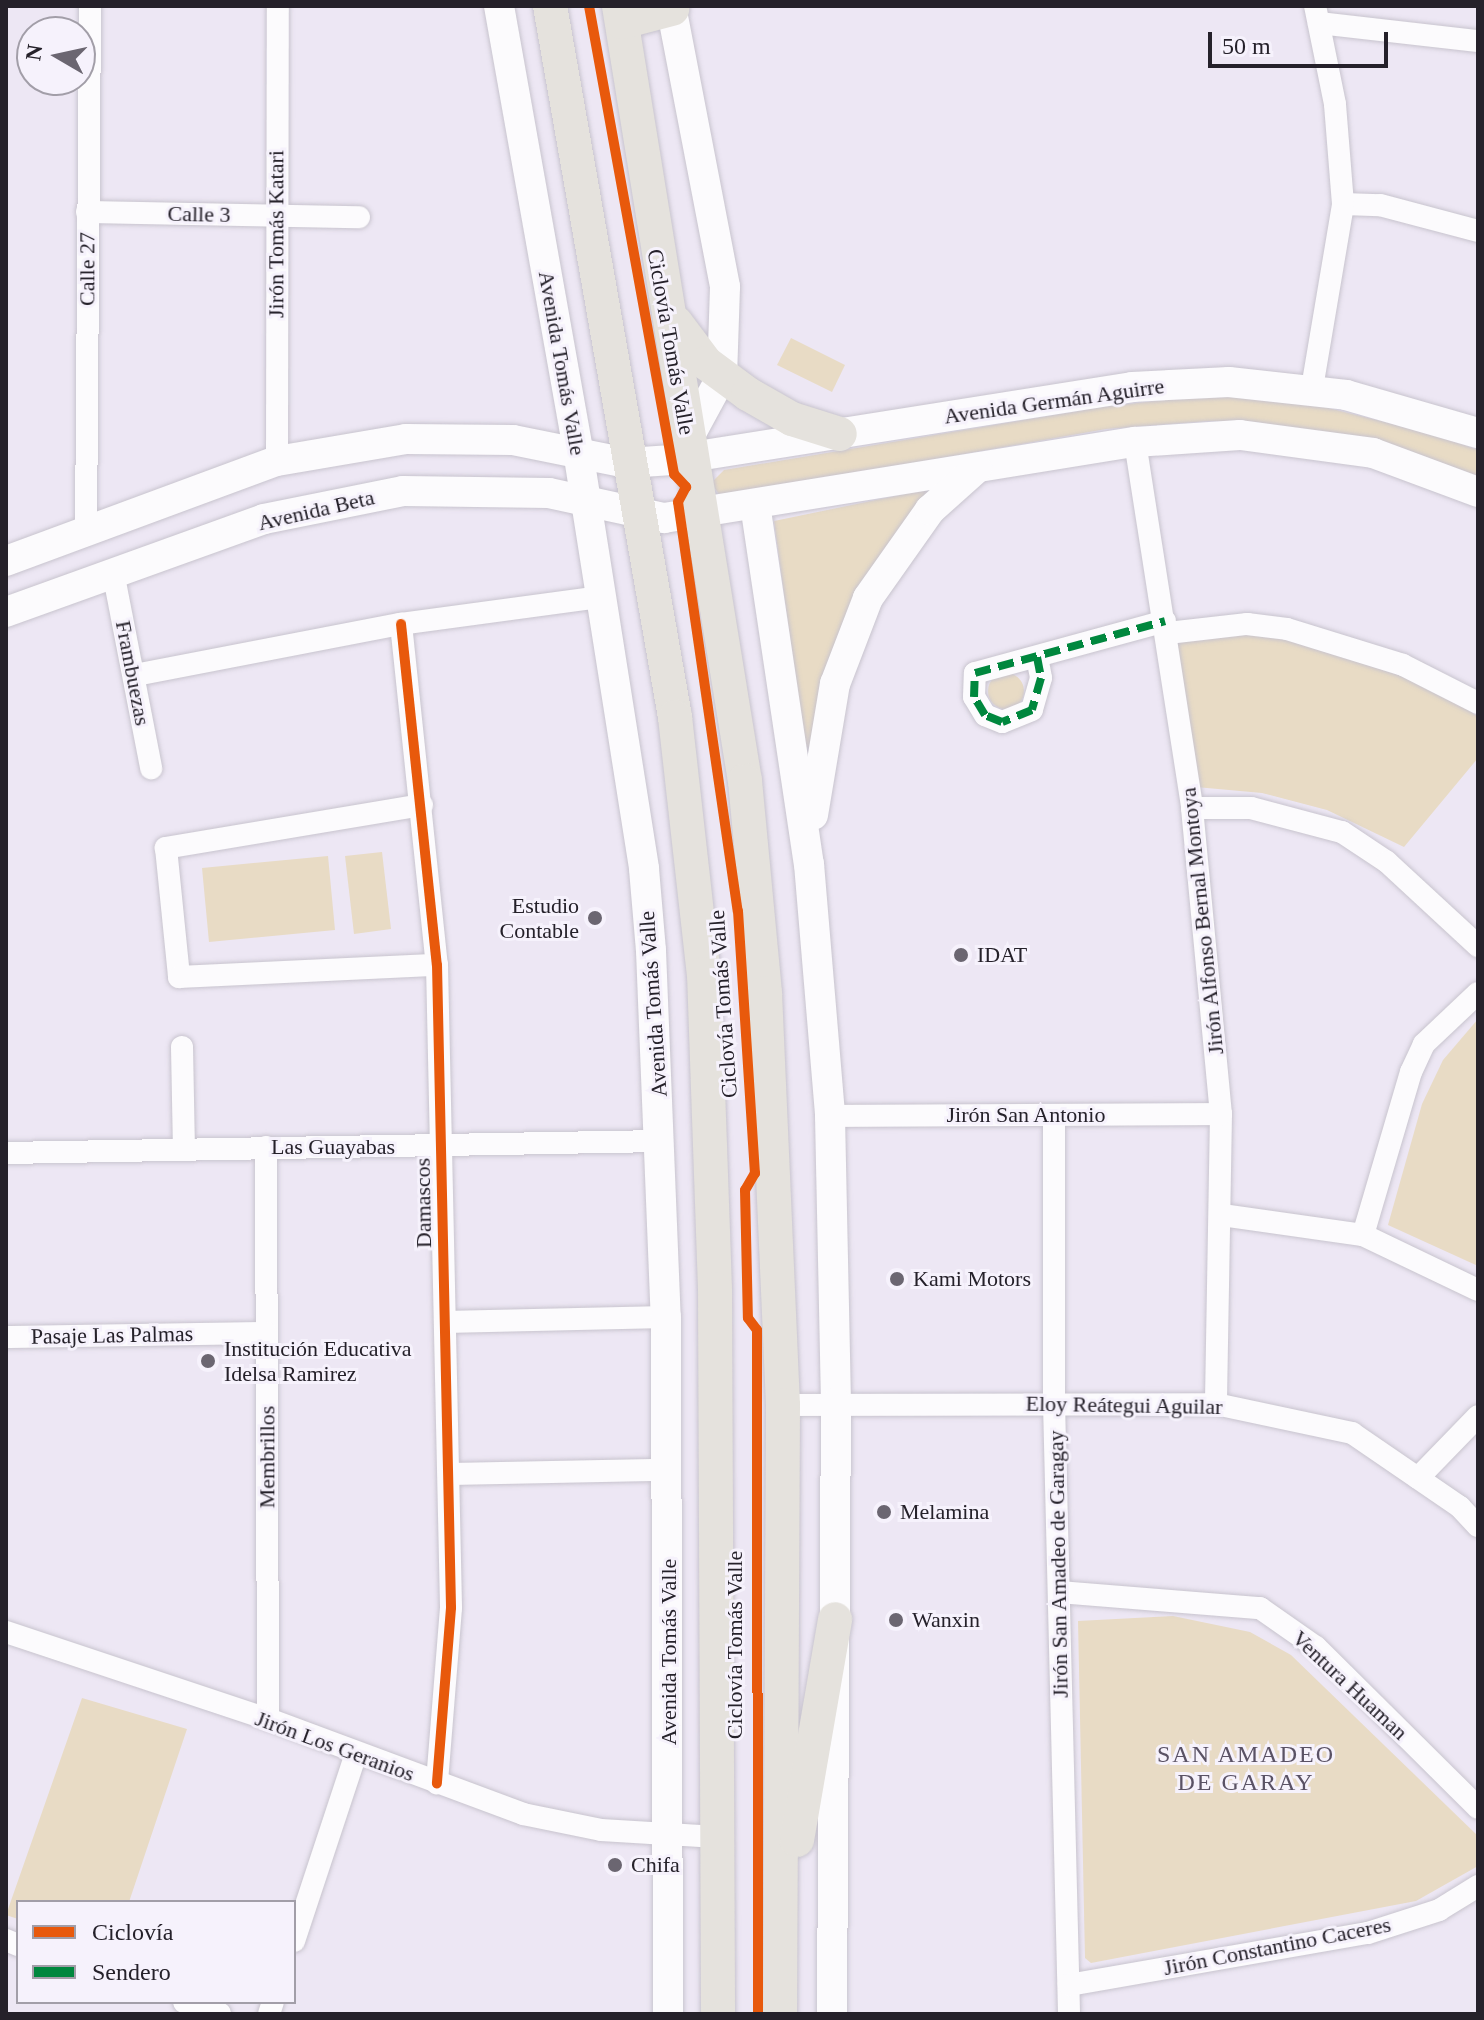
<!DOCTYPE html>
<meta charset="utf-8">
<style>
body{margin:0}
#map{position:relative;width:1484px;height:2020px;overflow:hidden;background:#ede7f4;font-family:"Times New Roman",serif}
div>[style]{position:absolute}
.green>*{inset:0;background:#e8dbc5}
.round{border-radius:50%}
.roads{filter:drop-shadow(0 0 2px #c8c4ce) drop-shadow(0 0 2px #c8c4ce)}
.minor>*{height:22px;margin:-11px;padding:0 11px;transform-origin:11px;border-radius:11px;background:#fcfbfd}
.secondary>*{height:30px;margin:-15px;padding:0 15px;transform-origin:15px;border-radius:15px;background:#fcfbfd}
.primary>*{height:34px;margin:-17px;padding:0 17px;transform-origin:17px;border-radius:17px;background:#e5e2dd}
.quiet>*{height:8px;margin-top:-4px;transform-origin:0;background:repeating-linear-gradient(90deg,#00873e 0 16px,transparent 0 24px)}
.cycleway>*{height:10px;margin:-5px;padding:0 5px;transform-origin:5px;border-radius:5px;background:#e8590c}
.dots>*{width:22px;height:22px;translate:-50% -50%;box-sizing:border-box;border:4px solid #f6f2fc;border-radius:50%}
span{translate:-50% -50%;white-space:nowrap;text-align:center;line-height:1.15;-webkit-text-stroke:6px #f6f2fc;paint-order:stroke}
.street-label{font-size:22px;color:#25212a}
.poi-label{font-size:22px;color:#25212a}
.right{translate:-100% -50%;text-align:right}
.left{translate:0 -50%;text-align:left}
.neighbourhood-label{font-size:24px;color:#5a5265;letter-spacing:2px}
.frame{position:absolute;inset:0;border:8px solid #25212a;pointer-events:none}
.legend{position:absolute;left:16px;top:1900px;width:280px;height:104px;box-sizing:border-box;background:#f6f2fc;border:2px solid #a29ea8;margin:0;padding:10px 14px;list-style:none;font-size:24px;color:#25212a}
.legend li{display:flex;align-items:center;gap:16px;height:40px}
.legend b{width:40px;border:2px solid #a29ea8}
.north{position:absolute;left:16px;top:16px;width:80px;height:80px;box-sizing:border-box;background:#f6f2fc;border:2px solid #a29ea8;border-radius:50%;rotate:279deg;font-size:22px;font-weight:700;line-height:32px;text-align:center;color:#25212a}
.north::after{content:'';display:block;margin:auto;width:28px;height:36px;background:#6b6671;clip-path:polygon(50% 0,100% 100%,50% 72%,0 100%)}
.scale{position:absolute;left:1208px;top:32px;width:180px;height:36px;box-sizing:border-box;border:4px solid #25212a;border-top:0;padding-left:10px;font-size:24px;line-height:28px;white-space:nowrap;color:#25212a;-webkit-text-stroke:6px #f6f2fc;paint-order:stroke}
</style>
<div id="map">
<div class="green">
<i style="clip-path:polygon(791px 338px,845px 365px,832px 392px,777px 365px)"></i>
<i style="clip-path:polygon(1208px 395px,1312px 404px,1433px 434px,1478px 450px,1478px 476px,1425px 457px,1257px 422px,1209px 421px,1106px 429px,721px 497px,711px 483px,724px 470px,1102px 407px)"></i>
<i style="clip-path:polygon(929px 489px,811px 747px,805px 748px,774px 521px)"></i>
<i style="clip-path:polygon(1176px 633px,1281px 636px,1440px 689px,1478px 717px,1478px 758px,1404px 847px,1327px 810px,1262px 793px,1196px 787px)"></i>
<i class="round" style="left:988px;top:673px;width:36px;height:36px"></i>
<i style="clip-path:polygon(382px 852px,391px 929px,354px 934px,345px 856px)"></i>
<i style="clip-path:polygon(328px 856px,335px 930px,209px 942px,202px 868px)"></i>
<i style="clip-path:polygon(1478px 1019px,1478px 1266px,1388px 1225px,1422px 1104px,1443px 1060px)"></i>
<i style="clip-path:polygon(1173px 1616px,1250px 1632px,1291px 1655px,1478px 1836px,1478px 1866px,1416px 1901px,1091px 1963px,1085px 1958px,1078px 1621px)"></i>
<i style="clip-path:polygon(82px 1698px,187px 1729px,129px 1902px,18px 1902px,18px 1919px,6px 1915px)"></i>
</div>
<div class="roads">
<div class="minor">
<i style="left:1319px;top:23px;width:160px;rotate:6.5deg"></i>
<i style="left:1343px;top:204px;width:37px;rotate:2deg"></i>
<i style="left:1380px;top:205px;width:101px;rotate:14.9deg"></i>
<i style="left:87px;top:212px;width:272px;rotate:1.1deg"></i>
<i style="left:1312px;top:388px;width:187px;rotate:-80.4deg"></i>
<i style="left:1343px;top:204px;width:100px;rotate:-94.6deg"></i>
<i style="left:1335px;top:104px;width:100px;rotate:-101.5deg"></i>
<i style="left:1135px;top:442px;width:370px;rotate:81.1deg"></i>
<i style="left:1192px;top:808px;width:307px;rotate:84.6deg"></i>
<i style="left:1221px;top:1114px;width:290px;rotate:91deg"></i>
<i style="left:277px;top:461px;width:455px;rotate:-89.9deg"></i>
<i style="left:86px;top:532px;width:526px;rotate:-89.56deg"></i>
<i style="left:114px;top:577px;width:195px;rotate:79deg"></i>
<i style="left:401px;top:624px;width:343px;rotate:84deg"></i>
<i style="left:437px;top:965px;width:643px;rotate:88.75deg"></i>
<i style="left:451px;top:1608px;width:176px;rotate:94.6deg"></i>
<i style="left:1168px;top:633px;width:80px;rotate:-6.5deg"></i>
<i style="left:1247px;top:624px;width:40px;rotate:7.1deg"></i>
<i style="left:1287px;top:629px;width:121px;rotate:17.2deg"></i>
<i style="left:1403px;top:665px;width:84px;rotate:26.9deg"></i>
<i style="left:1037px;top:657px;width:21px;rotate:79deg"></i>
<i style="left:1041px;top:678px;width:33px;rotate:106deg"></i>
<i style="left:1032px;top:710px;width:32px;rotate:158deg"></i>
<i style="left:1002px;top:722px;width:18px;rotate:-158deg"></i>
<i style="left:985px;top:715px;width:21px;rotate:-121deg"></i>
<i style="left:974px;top:697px;width:24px;rotate:-88deg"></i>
<i style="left:975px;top:673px;width:197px;rotate:-15.3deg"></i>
<i style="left:135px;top:675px;width:271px;rotate:-10.9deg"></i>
<i style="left:401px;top:624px;width:202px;rotate:-7.7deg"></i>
<i style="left:422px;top:805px;width:260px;rotate:170.5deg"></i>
<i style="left:166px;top:848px;width:130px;rotate:84.2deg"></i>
<i style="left:179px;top:977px;width:258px;rotate:-2.7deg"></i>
<i style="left:1192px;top:808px;width:59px"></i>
<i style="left:1251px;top:808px;width:94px;rotate:14.8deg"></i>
<i style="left:1342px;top:832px;width:54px;rotate:33.7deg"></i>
<i style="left:1387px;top:862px;width:124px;rotate:42.7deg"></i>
<i style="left:182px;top:1047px;width:102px;rotate:88.9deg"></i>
<i style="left:1054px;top:1115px;width:288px;rotate:90deg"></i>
<i style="left:1054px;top:1403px;width:611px;rotate:88.59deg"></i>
<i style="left:830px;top:1116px;width:391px;rotate:-0.3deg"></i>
<i style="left:266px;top:1147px;width:572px;rotate:89.8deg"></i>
<i style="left:6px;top:1153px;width:654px;rotate:-1.05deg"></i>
<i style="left:1222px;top:1215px;width:142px;rotate:8.1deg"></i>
<i style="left:1363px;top:1235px;width:127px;rotate:25.6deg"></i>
<i style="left:1363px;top:1235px;width:170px;rotate:-73.6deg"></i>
<i style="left:1411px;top:1072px;width:31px;rotate:-65deg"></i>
<i style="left:1424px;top:1044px;width:74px;rotate:-43.4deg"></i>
<i style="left:445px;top:1322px;width:221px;rotate:-1.3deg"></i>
<i style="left:6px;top:1337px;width:260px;rotate:-0.9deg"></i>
<i style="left:783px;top:1405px;width:433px;rotate:-0.1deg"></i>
<i style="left:1216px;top:1404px;width:139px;rotate:12deg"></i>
<i style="left:1352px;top:1433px;width:131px;rotate:34.4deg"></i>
<i style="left:1460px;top:1507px;width:26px;rotate:47deg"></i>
<i style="left:449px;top:1474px;width:218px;rotate:-1.1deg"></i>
<i style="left:1418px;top:1478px;width:86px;rotate:-45.9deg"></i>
<i style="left:1059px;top:1592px;width:202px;rotate:4.6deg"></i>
<i style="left:1260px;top:1608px;width:68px;rotate:34.9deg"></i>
<i style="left:1316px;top:1647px;width:228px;rotate:44.8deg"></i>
<i style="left:6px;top:1632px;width:276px;rotate:18.4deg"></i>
<i style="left:268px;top:1719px;width:272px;rotate:20.4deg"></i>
<i style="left:523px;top:1814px;width:80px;rotate:11.6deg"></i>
<i style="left:601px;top:1830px;width:116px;rotate:3.5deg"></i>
<i style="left:6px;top:1940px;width:13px;rotate:23deg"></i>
<i style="left:294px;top:1941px;width:197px;rotate:-71.7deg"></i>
<i style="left:1069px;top:1985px;width:303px;rotate:-9.9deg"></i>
<i style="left:1368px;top:1933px;width:75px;rotate:-17.9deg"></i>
<i style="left:1439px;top:1910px;width:46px;rotate:-31.6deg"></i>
<i style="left:184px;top:2002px;width:38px;rotate:18deg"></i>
<i style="left:269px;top:2014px;width:13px;rotate:-72deg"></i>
</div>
<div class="secondary">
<i style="left:499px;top:6px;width:452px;rotate:79.9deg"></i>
<i style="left:578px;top:451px;width:423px;rotate:81deg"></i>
<i style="left:644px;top:869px;width:82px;rotate:85.1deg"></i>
<i style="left:651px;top:951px;width:366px;rotate:87.7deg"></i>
<i style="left:666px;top:1317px;width:697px;rotate:89.84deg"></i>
<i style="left:671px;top:6px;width:286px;rotate:79.1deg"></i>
<i style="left:725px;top:287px;width:89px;rotate:91.9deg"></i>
<i style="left:722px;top:376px;width:69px;rotate:118.4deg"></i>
<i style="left:755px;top:504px;width:364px;rotate:81.5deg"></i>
<i style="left:809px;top:864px;width:253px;rotate:85.2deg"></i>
<i style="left:830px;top:1116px;width:287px;rotate:88.8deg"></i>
<i style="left:836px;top:1403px;width:611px;rotate:90.38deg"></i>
<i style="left:6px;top:561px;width:289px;rotate:-20.3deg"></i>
<i style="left:277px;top:461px;width:131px;rotate:-9.7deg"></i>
<i style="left:406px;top:439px;width:107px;rotate:0.5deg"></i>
<i style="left:513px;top:440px;width:116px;rotate:11.4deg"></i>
<i style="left:627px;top:463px;width:45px;rotate:-3.8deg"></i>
<i style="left:672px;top:460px;width:466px;rotate:-9deg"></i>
<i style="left:1132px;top:387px;width:97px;rotate:-3deg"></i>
<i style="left:1229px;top:382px;width:118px;rotate:6.3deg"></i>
<i style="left:1346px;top:395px;width:137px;rotate:16.1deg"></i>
<i style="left:6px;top:612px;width:274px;rotate:-19.8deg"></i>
<i style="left:264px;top:519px;width:142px;rotate:-11.4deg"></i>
<i style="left:403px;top:491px;width:146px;rotate:0.8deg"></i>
<i style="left:549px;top:493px;width:118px;rotate:12.3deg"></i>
<i style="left:664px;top:518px;width:477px;rotate:-9.2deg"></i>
<i style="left:1135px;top:442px;width:105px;rotate:-3.8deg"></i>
<i style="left:1240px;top:435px;width:134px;rotate:7.7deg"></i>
<i style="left:1373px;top:453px;width:112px;rotate:20.4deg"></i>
<i style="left:813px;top:815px;width:133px;rotate:-80.5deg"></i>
<i style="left:835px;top:684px;width:92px;rotate:-69deg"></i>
<i style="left:868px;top:598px;width:108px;rotate:-54.8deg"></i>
<i style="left:930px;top:510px;width:63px;rotate:-41.8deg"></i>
</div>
<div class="primary">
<i style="left:550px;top:6px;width:722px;rotate:80.03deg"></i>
<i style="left:675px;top:717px;width:259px;rotate:83.6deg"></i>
<i style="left:704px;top:974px;width:315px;rotate:88deg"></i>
<i style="left:715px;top:1289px;width:725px;rotate:89.76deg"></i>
<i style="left:619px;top:6px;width:785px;rotate:80.77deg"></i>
<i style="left:745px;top:781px;width:213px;rotate:84.6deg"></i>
<i style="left:765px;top:993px;width:412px;rotate:87.5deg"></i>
<i style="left:783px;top:1405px;width:609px;rotate:90.28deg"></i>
<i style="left:622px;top:22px;width:52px;rotate:-14.6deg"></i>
<i style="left:676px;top:323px;width:50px;rotate:53.1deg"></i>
<i style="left:706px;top:363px;width:52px;rotate:36.4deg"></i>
<i style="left:748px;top:394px;width:51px;rotate:29.6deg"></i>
<i style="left:792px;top:419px;width:50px;rotate:17.4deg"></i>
<i style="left:797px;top:1840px;width:224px;rotate:-80.2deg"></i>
</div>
</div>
<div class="quiet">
<i style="left:1037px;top:657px;width:21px;rotate:79deg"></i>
<i style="left:1041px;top:678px;width:33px;rotate:106deg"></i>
<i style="left:1032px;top:710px;width:32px;rotate:158deg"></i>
<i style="left:1002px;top:722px;width:18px;rotate:-158deg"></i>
<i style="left:985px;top:715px;width:21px;rotate:-121deg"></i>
<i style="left:974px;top:697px;width:24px;rotate:-88deg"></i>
<i style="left:975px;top:673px;width:197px;rotate:-15.3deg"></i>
</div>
<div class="cycleway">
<i style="left:589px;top:6px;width:476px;rotate:79.7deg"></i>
<i style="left:674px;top:474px;width:18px;rotate:47deg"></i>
<i style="left:686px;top:487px;width:17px;rotate:118deg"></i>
<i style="left:678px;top:502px;width:413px;rotate:81.7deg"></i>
<i style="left:738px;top:911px;width:263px;rotate:86.3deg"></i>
<i style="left:755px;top:1173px;width:20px;rotate:120deg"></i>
<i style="left:745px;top:1190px;width:128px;rotate:88.7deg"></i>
<i style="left:748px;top:1318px;width:15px;rotate:53deg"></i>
<i style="left:757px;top:1330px;width:684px;rotate:89.92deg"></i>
<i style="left:401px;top:624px;width:343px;rotate:84deg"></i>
<i style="left:437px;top:965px;width:643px;rotate:88.75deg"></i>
<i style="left:451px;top:1608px;width:176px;rotate:94.6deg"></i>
</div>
<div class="dots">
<i style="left:595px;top:918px;background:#6b6671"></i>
<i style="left:961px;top:955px;background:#6b6671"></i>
<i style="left:897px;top:1279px;background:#6b6671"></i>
<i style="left:208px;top:1361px;background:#6b6671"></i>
<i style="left:884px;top:1512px;background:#6b6671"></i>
<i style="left:896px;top:1620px;background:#6b6671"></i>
<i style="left:615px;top:1865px;background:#6b6671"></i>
</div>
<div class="street-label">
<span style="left:199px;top:214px;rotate:1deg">Calle 3</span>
<span style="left:276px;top:234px;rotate:-90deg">Jirón Tomás Katari</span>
<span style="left:87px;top:269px;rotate:-90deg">Calle 27</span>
<span style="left:671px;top:342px;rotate:80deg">Ciclovía Tomás Valle</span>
<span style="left:562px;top:363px;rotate:80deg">Avenida Tomás Valle</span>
<span style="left:1054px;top:401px;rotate:-8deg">Avenida Germán Aguirre</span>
<span style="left:316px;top:510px;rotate:-13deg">Avenida Beta</span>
<span style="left:133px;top:673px;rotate:79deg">Frambuezas</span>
<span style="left:1202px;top:921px;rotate:-96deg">Jirón Alfonso Bernal Montoya</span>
<span style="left:653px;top:1004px;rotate:-94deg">Avenida Tomás Valle</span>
<span style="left:723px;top:1004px;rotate:-94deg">Ciclovía Tomás Valle</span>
<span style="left:1026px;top:1115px">Jirón San Antonio</span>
<span style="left:333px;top:1147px">Las Guayabas</span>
<span style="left:423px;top:1203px;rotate:-91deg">Damascos</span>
<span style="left:112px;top:1335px;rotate:-1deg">Pasaje Las Palmas</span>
<span style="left:1124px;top:1405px;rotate:1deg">Eloy Reátegui Aguilar</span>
<span style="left:267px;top:1457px;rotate:-90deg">Membrillos</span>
<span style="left:1058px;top:1564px;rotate:-91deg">Jirón San Amadeo de Garagay</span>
<span style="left:735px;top:1645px;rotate:-90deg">Ciclovía Tomás Valle</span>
<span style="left:669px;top:1652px;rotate:-90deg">Avenida Tomás Valle</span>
<span style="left:1350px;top:1685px;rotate:43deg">Ventura Huaman</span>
<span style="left:335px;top:1746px;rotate:20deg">Jirón Los Geranios</span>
<span style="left:1277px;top:1946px;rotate:-11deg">Jirón Constantino Caceres</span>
</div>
<div class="poi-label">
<span class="right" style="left:579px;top:918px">Estudio<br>Contable</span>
<span class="left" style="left:977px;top:955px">IDAT</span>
<span class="left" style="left:913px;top:1279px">Kami Motors</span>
<span class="left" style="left:224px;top:1361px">Institución Educativa<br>Idelsa Ramirez</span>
<span class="left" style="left:900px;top:1512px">Melamina</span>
<span class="left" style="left:912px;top:1620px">Wanxin</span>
<span class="left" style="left:631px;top:1865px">Chifa</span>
</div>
<div class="neighbourhood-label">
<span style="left:1246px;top:1769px">SAN AMADEO<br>DE GARAY</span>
</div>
<div class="frame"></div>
<ul class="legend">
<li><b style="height:10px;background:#e8590c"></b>Ciclovía</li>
<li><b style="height:10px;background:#00873e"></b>Sendero</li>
</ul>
<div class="north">N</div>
<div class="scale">50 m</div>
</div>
